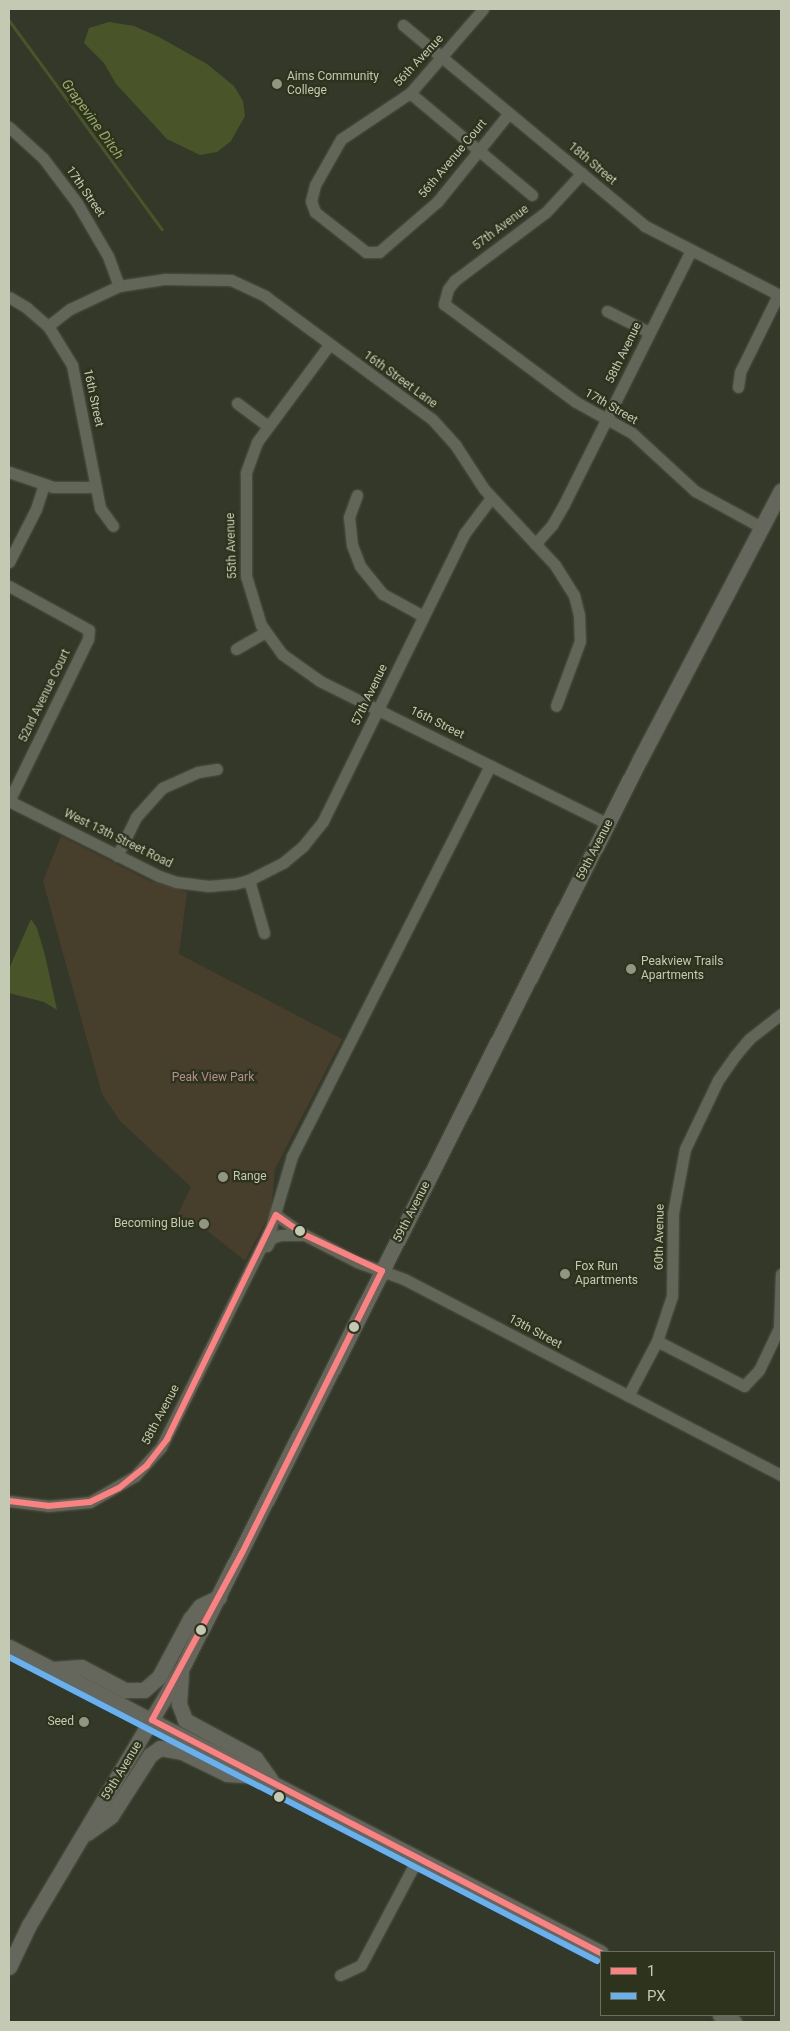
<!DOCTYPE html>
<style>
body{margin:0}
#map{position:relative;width:790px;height:2031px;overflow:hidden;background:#343828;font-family:Roboto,sans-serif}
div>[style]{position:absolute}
.green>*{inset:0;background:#473e2c}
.water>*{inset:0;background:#4a5429}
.stream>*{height:2.5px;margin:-1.25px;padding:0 1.25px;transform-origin:1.25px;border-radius:1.25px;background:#4a5429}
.roads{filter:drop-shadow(0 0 1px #4f5347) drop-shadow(0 0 1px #4f5347)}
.minor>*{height:11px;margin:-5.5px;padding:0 5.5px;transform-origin:5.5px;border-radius:5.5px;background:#626659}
.major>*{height:15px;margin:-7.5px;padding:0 7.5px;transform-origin:7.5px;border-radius:7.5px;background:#65675c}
.bus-1>*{height:6px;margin:-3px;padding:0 3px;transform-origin:3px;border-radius:3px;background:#ff8080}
.bus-2>*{height:6px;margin:-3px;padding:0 3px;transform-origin:3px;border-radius:3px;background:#66b1f2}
.dots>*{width:14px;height:14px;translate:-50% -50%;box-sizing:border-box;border:2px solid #2d331c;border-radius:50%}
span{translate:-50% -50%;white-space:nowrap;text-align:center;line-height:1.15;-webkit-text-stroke:4.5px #2d331c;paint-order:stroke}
.street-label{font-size:12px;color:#c3c9b2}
.poi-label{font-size:12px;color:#c3c9b2}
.left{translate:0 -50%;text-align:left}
.right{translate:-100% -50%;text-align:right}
.park-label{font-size:12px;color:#b58e92}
.water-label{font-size:14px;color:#9baa6a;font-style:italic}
.frame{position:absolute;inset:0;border:10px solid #c3c9b2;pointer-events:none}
.legend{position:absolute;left:600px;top:1951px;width:175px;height:65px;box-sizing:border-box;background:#2d331c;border:1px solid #696f58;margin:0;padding:6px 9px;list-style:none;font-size:15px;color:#c3c9b2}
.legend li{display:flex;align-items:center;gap:10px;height:25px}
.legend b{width:25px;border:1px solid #696f58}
</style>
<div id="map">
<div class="green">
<i style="clip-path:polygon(61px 836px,148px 880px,187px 892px,179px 954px,342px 1039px,275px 1169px,271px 1211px,245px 1261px,209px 1232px,177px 1216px,191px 1187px,120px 1121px,102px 1094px,43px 881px)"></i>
</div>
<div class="water">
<i style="clip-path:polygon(109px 22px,134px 26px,159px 37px,207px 64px,234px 86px,243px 101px,245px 116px,231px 141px,217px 152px,200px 155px,167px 139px,116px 84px,104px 63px,84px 43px,89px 28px)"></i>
<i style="clip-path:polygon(31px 919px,37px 928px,45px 955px,57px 1010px,44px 1002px,9px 993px,9px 969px)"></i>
</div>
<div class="stream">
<i style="left:9px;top:20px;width:259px;rotate:53.8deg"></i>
</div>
<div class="roads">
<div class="minor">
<i style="left:483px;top:9px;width:111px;rotate:131deg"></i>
<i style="left:410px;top:93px;width:83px;rotate:146.3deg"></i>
<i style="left:341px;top:139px;width:53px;rotate:119.5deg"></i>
<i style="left:315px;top:185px;width:16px;rotate:104deg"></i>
<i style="left:311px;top:201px;width:12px;rotate:70deg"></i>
<i style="left:315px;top:212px;width:65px;rotate:38.1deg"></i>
<i style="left:366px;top:252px;width:13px"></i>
<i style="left:379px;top:252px;width:77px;rotate:-40.8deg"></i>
<i style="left:437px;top:202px;width:114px;rotate:-51deg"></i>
<i style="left:403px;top:25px;width:315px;rotate:39.7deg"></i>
<i style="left:645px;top:226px;width:153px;rotate:27.2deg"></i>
<i style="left:410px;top:93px;width:159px;rotate:39.9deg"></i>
<i style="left:9px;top:127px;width:46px;rotate:42.4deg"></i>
<i style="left:43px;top:158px;width:56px;rotate:52.9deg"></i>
<i style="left:77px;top:203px;width:61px;rotate:59.7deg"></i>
<i style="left:108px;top:256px;width:32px;rotate:70deg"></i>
<i style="left:582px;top:173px;width:53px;rotate:132.7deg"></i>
<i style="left:546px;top:212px;width:114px;rotate:143.2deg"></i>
<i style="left:455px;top:280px;width:11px;rotate:128deg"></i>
<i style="left:448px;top:289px;width:16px;rotate:105deg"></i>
<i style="left:444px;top:304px;width:164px;rotate:36.6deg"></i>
<i style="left:576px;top:402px;width:64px;rotate:29deg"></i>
<i style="left:632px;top:433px;width:86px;rotate:42.6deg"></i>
<i style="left:695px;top:491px;width:77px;rotate:28.6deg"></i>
<i style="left:9px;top:297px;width:21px;rotate:31deg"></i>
<i style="left:27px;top:308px;width:28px;rotate:41deg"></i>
<i style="left:48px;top:326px;width:46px;rotate:58.4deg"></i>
<i style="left:72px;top:365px;width:146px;rotate:78.9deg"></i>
<i style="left:100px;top:508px;width:22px;rotate:54deg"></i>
<i style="left:607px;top:311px;width:47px;rotate:26.6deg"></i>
<i style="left:48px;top:326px;width:28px;rotate:-38deg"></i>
<i style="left:70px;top:309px;width:54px;rotate:-25.1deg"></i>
<i style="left:119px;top:286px;width:47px;rotate:-8.7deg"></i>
<i style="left:165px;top:279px;width:66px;rotate:0.9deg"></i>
<i style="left:231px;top:280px;width:38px;rotate:25deg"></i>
<i style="left:265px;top:296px;width:207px;rotate:36.4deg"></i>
<i style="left:432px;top:419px;width:36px;rotate:48deg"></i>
<i style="left:456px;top:446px;width:51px;rotate:56.9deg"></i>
<i style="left:484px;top:489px;width:104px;rotate:46.9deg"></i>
<i style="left:555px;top:565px;width:36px;rotate:58deg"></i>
<i style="left:574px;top:595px;width:21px;rotate:76deg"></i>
<i style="left:579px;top:615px;width:26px;rotate:88deg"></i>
<i style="left:580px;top:641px;width:69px;rotate:110.3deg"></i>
<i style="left:329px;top:345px;width:121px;rotate:126.6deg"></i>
<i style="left:257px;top:442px;width:33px;rotate:110deg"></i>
<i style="left:246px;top:473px;width:103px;rotate:90deg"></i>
<i style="left:246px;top:576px;width:51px;rotate:73deg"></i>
<i style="left:261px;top:625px;width:36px;rotate:54deg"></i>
<i style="left:282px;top:654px;width:47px;rotate:35.4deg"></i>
<i style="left:320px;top:681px;width:322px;rotate:26.4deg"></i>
<i style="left:738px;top:387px;width:15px;rotate:-82deg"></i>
<i style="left:740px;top:372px;width:86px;rotate:-63.7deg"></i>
<i style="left:237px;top:403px;width:39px;rotate:37deg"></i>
<i style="left:9px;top:472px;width:46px;rotate:18.8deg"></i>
<i style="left:53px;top:487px;width:43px"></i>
<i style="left:357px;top:495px;width:23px;rotate:110deg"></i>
<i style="left:349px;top:517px;width:28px;rotate:84deg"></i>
<i style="left:352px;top:545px;width:22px;rotate:69deg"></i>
<i style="left:360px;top:566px;width:36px;rotate:51deg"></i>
<i style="left:383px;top:594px;width:46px;rotate:28.8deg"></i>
<i style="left:535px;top:544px;width:25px;rotate:-48deg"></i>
<i style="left:552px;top:525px;width:24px;rotate:-60deg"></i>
<i style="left:564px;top:504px;width:284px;rotate:-63.4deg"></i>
<i style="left:9px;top:562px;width:59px;rotate:-63deg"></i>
<i style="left:36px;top:509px;width:25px;rotate:-72deg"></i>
<i style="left:9px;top:586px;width:91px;rotate:28.8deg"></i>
<i style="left:89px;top:630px;width:9px;rotate:96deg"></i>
<i style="left:88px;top:639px;width:180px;rotate:116deg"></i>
<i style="left:236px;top:649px;width:34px;rotate:-30deg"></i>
<i style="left:9px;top:801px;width:168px;rotate:26.6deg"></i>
<i style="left:159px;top:876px;width:18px;rotate:19deg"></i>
<i style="left:176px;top:882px;width:33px;rotate:7deg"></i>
<i style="left:209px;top:886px;width:25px;rotate:-5deg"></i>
<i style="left:234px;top:884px;width:16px;rotate:-15deg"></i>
<i style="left:249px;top:880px;width:39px;rotate:-27deg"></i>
<i style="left:284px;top:862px;width:25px;rotate:-40deg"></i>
<i style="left:303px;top:846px;width:32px;rotate:-51deg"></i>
<i style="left:323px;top:821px;width:320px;rotate:-63.8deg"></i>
<i style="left:464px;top:534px;width:45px;rotate:-53.1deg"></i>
<i style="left:117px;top:856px;width:43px;rotate:-64deg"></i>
<i style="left:136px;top:817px;width:39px;rotate:-48deg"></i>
<i style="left:162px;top:788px;width:39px;rotate:-24deg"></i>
<i style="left:198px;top:772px;width:19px;rotate:-9deg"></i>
<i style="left:249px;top:880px;width:55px;rotate:74.2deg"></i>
<i style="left:276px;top:1215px;width:35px;rotate:35deg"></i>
<i style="left:305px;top:1235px;width:59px;rotate:27.4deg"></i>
<i style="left:357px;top:1262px;width:50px;rotate:19.9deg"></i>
<i style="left:404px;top:1279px;width:425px;rotate:27.5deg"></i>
<i style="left:267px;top:1246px;width:9px;rotate:-63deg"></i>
<i style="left:271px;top:1238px;width:9px;rotate:-18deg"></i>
<i style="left:280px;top:1235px;width:22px"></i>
<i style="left:657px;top:1341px;width:98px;rotate:27.3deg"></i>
<i style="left:744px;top:1386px;width:22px;rotate:-47deg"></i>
<i style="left:759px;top:1370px;width:47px;rotate:-64.5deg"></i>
<i style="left:779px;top:1328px;width:54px;rotate:-87.9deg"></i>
<i style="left:628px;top:1396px;width:62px;rotate:-62.2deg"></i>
<i style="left:657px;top:1341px;width:47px;rotate:-71.6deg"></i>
<i style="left:672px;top:1296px;width:83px;rotate:-89.3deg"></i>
<i style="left:673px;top:1213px;width:65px;rotate:-79.4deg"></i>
<i style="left:685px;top:1149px;width:76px;rotate:-64.4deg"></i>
<i style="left:718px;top:1080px;width:28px;rotate:-55deg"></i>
<i style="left:734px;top:1057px;width:23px;rotate:-50deg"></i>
<i style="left:749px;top:1039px;width:41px;rotate:-38deg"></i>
<i style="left:9px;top:1501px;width:39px;rotate:7deg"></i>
<i style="left:48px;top:1506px;width:42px;rotate:-5.4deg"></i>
<i style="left:90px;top:1502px;width:52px;rotate:-30deg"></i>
<i style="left:135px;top:1476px;width:39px;rotate:-48deg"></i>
<i style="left:161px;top:1447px;width:246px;rotate:-63.4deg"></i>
<i style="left:271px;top:1227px;width:74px;rotate:-73.5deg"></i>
<i style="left:292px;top:1156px;width:438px;rotate:-63.1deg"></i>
<i style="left:340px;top:1975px;width:23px;rotate:-25deg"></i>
<i style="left:361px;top:1965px;width:121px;rotate:-62deg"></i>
</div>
<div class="major">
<i style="left:9px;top:1647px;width:666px;rotate:27.33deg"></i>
<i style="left:52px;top:1669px;width:29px;rotate:-4deg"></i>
<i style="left:81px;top:1667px;width:50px;rotate:27.6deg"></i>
<i style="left:125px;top:1690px;width:19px"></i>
<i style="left:144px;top:1690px;width:20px;rotate:-41deg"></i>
<i style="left:159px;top:1677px;width:66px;rotate:-61.9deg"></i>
<i style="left:190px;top:1619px;width:16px;rotate:-52deg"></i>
<i style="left:200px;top:1606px;width:21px;rotate:-25deg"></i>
<i style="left:181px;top:1674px;width:30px;rotate:94deg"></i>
<i style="left:179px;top:1704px;width:17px;rotate:69deg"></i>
<i style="left:185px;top:1720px;width:80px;rotate:28.5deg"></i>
<i style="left:255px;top:1758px;width:26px;rotate:54deg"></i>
<i style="left:87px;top:1833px;width:29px;rotate:-35deg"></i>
<i style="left:111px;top:1816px;width:72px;rotate:-57.4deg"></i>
<i style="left:150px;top:1755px;width:12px;rotate:-35deg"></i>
<i style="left:160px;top:1748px;width:22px;rotate:10deg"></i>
<i style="left:182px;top:1752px;width:50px;rotate:26.1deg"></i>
<i style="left:227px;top:1774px;width:27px;rotate:4deg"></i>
<i style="left:9px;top:1967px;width:47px;rotate:-64.5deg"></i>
<i style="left:29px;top:1925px;width:297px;rotate:-59.2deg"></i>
<i style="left:181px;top:1670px;width:1020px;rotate:-63.26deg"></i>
<i style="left:640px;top:759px;width:303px;rotate:-62.3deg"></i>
<i style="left:720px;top:2015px;width:16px;rotate:27deg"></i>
</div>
</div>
<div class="bus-1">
<i style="left:9px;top:1501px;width:39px;rotate:7deg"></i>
<i style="left:48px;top:1506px;width:42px;rotate:-5.4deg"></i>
<i style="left:90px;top:1502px;width:32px;rotate:-26deg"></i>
<i style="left:119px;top:1488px;width:36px;rotate:-39deg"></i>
<i style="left:147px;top:1465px;width:33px;rotate:-52deg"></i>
<i style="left:167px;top:1439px;width:249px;rotate:-64.1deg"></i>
<i style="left:276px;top:1215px;width:35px;rotate:35deg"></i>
<i style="left:305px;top:1235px;width:85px;rotate:25.1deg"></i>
<i style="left:152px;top:1720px;width:506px;rotate:27.43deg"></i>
<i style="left:152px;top:1720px;width:190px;rotate:-61.7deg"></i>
<i style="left:242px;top:1553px;width:315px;rotate:-63.6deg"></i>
</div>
<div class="bus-2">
<i style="left:9px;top:1657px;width:662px;rotate:27.34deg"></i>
</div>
<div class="dots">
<i style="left:277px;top:84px;background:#919682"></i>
<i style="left:631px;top:969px;background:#919682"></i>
<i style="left:223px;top:1177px;background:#919682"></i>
<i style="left:204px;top:1224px;background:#919682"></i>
<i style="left:300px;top:1231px;background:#c3c9b2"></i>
<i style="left:565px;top:1274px;background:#919682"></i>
<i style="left:354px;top:1327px;background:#c3c9b2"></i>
<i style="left:201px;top:1630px;background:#c3c9b2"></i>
<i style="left:84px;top:1722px;background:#919682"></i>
<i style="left:279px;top:1797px;background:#c3c9b2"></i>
</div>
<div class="street-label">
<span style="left:419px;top:61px;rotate:-47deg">56th Avenue</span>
<span style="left:453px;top:159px;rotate:-50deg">56th Avenue Court</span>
<span style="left:592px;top:164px;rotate:40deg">18th Street</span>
<span style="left:85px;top:192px;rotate:55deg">17th Street</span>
<span style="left:501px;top:228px;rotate:-37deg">57th Avenue</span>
<span style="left:624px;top:353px;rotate:-64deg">58th Avenue</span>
<span style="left:400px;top:380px;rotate:36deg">16th Street Lane</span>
<span style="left:93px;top:398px;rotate:78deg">16th Street</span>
<span style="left:611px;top:407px;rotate:30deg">17th Street</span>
<span style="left:232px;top:546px;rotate:-92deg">55th Avenue</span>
<span style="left:370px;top:695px;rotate:-64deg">57th Avenue</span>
<span style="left:45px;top:696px;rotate:-64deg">52nd Avenue Court</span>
<span style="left:437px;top:723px;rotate:26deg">16th Street</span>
<span style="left:118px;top:839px;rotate:26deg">West 13th Street Road</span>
<span style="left:595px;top:850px;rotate:-63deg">59th Avenue</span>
<span style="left:412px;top:1212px;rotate:-63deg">59th Avenue</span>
<span style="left:660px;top:1237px;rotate:-89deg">60th Avenue</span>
<span style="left:535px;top:1332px;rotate:28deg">13th Street</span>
<span style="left:161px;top:1415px;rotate:-62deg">58th Avenue</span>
<span style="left:122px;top:1771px;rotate:-59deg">59th Avenue</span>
</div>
<div class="poi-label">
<span class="left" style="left:287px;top:84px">Aims Community<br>College</span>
<span class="left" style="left:641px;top:969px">Peakview Trails<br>Apartments</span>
<span class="left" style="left:233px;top:1177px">Range</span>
<span class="right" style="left:194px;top:1224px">Becoming Blue</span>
<span class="left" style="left:575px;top:1274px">Fox Run<br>Apartments</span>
<span class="right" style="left:74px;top:1722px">Seed</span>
</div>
<div class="park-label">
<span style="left:213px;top:1078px">Peak View Park</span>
</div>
<div class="water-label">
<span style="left:93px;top:119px;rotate:54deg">Grapevine Ditch</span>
</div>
<div class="frame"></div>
<ul class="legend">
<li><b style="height:6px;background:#ff8080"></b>1</li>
<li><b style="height:6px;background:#66b1f2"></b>PX</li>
</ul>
</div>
